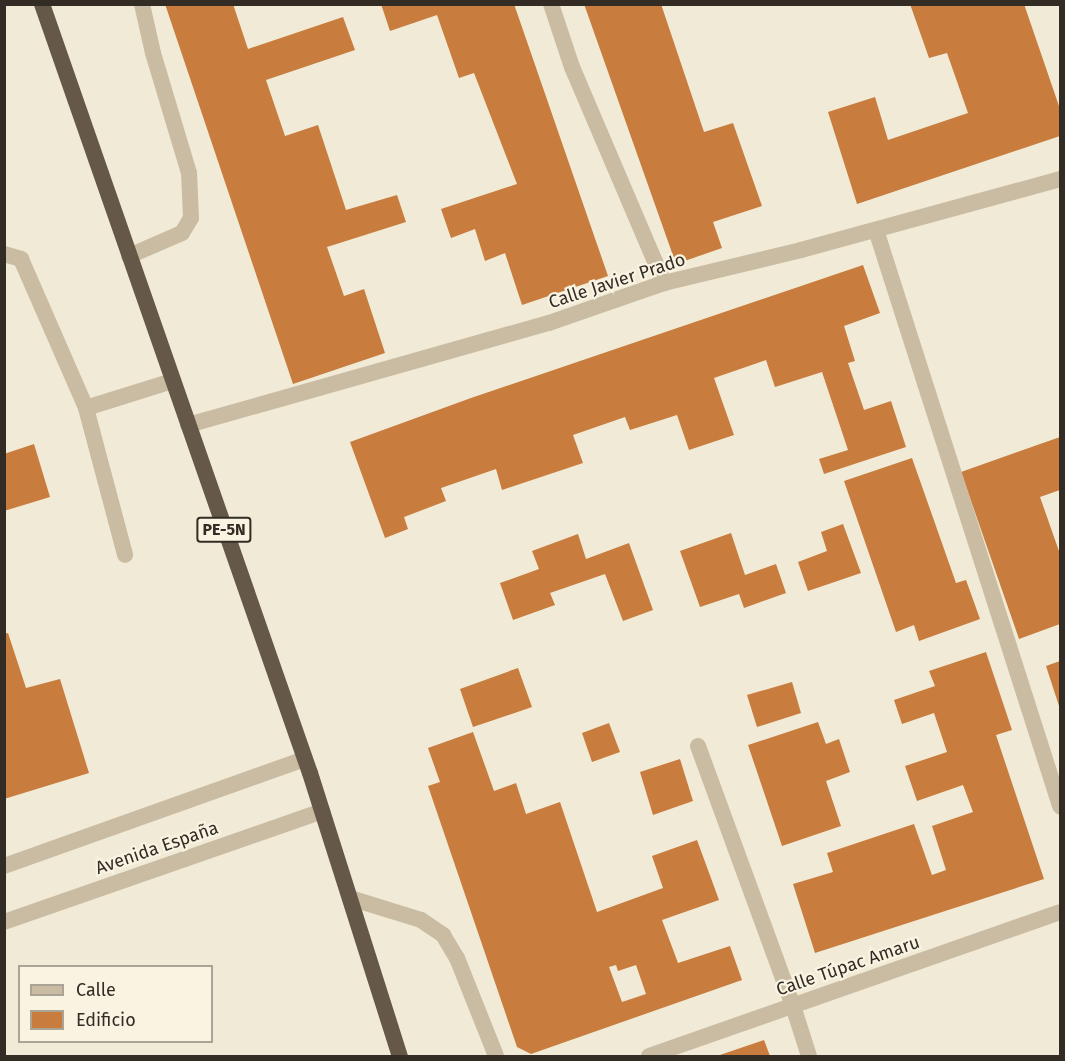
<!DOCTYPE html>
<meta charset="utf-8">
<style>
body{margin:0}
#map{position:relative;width:1065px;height:1061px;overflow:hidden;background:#f1ead6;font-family:"Fira Sans",sans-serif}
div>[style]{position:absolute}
.building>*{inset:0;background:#c87c3d}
.minor>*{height:16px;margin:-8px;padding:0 8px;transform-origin:8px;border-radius:8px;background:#c9bca2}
.trunk>*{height:16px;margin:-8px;padding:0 8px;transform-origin:8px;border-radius:8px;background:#655848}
span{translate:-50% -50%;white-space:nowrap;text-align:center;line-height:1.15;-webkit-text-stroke:4.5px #f9f3e2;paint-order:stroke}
.shield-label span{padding:2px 4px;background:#f9f3e2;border:2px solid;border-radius:4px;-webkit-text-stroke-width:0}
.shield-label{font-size:16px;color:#332c25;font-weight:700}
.street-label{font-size:18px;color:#332c25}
.frame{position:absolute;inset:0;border:6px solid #332c25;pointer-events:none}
.legend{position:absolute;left:18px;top:965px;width:195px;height:78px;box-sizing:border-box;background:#f9f3e2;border:2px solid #aaa396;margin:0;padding:8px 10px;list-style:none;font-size:18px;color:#332c25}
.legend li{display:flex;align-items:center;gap:12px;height:30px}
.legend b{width:30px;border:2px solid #aaa396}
</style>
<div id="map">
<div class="building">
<i style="clip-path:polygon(165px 4px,233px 4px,248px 49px,343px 17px,355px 50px,266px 80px,285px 136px,318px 125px,346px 210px,397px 195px,406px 222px,327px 247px,344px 296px,364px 289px,385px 353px,293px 384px)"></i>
<i style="clip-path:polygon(381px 4px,514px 4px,608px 276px,522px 305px,505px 253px,485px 261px,475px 229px,451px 238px,441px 209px,517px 184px,474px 73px,459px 78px,437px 15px,390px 31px)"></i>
<i style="clip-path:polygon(584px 4px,661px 4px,704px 132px,733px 123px,762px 206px,713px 222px,722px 248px,676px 264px)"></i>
<i style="clip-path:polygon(910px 4px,1024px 4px,1060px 109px,1060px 136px,857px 204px,828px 112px,875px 97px,888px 140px,968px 113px,947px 53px,929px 58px)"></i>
<i style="clip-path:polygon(863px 265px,880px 313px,844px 326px,855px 361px,848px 363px,864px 410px,891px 401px,906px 447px,824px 474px,819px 459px,848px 450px,822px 372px,775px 387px,766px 360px,714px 378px,734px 435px,689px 450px,677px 415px,630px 430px,625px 417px,573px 435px,583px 463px,502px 490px,496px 469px,441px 488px,446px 501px,404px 517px,408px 529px,385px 538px,350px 442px,471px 398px)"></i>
<i style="clip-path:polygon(1060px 437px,1060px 490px,1040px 497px,1060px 554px,1060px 624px,1019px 639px,961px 472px)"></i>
<i style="clip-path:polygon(34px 444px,50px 497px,4px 511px,4px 454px)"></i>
<i style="clip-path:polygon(912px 458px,956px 583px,966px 580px,980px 619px,919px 641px,914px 625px,896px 632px,844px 481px)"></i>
<i style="clip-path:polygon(843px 524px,861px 573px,808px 591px,798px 562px,827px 551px,821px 532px)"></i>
<i style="clip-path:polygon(731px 533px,745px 575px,776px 564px,786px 593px,744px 608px,739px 594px,700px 607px,680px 551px)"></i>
<i style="clip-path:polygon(578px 534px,586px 559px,629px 543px,653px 610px,623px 621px,605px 574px,550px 593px,555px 605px,513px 620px,500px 583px,539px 569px,532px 551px)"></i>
<i style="clip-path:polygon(8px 633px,26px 688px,60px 679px,89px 773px,4px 799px,4px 634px)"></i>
<i style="clip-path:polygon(986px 652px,1012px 730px,996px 735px,1044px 879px,815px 953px,793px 884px,833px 872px,827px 853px,914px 824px,932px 875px,946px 870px,932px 826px,973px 812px,963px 785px,917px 801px,905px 766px,947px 752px,934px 713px,902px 724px,894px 700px,935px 686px,929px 671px)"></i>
<i style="clip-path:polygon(1060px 661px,1060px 709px,1046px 666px)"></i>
<i style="clip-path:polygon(518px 668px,532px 707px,473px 727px,460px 689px)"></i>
<i style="clip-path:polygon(792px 682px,801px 713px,757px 727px,747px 695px)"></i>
<i style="clip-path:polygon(818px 722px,826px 744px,839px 739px,850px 772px,826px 781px,841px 826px,782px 846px,748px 745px)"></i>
<i style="clip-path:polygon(609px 723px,620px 752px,592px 762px,582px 733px)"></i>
<i style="clip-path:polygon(evenodd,473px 732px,494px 791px,516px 783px,526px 814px,560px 802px,597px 912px,663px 888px,652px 856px,697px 840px,719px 900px,662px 920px,678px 963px,730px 946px,742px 980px,531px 1054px,517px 1047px,428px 786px,440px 782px,428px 748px,473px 732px,616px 965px,618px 971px,636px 965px,646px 994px,622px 1002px,609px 967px,616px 965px)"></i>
<i style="clip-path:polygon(680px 759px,693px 801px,653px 815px,640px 772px)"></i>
<i style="clip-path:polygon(764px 1040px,770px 1056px,717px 1056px)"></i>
</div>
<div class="minor">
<i style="left:551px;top:4px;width:66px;rotate:71.6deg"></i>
<i style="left:572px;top:67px;width:235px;rotate:66.9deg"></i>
<i style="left:876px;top:230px;width:605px;rotate:72.28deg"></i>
<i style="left:4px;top:254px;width:18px;rotate:16deg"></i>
<i style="left:21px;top:259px;width:163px;rotate:66.4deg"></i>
<i style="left:86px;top:408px;width:152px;rotate:75.1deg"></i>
<i style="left:129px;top:256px;width:58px;rotate:-23.5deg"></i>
<i style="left:182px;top:233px;width:17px;rotate:-59deg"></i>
<i style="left:191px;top:218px;width:45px;rotate:-92.5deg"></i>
<i style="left:189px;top:173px;width:125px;rotate:-106.7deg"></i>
<i style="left:153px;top:53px;width:50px;rotate:-102.7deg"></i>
<i style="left:86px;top:408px;width:90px;rotate:-17.4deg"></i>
<i style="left:188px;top:425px;width:375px;rotate:-15.8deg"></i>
<i style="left:549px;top:323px;width:122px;rotate:-19.2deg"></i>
<i style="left:664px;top:283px;width:141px;rotate:-13.5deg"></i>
<i style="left:801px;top:250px;width:269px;rotate:-15.3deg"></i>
<i style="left:698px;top:746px;width:277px;rotate:69.9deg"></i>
<i style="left:793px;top:1006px;width:52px;rotate:72.3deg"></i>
<i style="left:4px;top:866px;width:319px;rotate:-19.6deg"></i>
<i style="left:350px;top:898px;width:74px;rotate:17.2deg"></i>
<i style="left:421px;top:920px;width:27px;rotate:34deg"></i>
<i style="left:443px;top:935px;width:27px;rotate:59deg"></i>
<i style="left:457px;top:958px;width:105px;rotate:68.3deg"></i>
<i style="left:4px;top:922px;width:337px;rotate:-19.2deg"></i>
<i style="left:649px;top:1056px;width:435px;rotate:-19.3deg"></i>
</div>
<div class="trunk">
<i style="left:42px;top:4px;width:814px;rotate:70.79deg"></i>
<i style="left:310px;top:773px;width:297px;rotate:72.4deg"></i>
</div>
<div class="shield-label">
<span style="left:224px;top:530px">PE-5N</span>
</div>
<div class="street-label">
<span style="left:617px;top:281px;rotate:-18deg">Calle Javier Prado</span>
<span style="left:157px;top:848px;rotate:-19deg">Avenida España</span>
<span style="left:848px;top:966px;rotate:-19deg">Calle Túpac Amaru</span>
</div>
<div class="frame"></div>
<ul class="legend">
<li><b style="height:8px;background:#c9bca2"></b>Calle</li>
<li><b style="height:16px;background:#c87c3d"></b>Edificio</li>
</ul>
</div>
